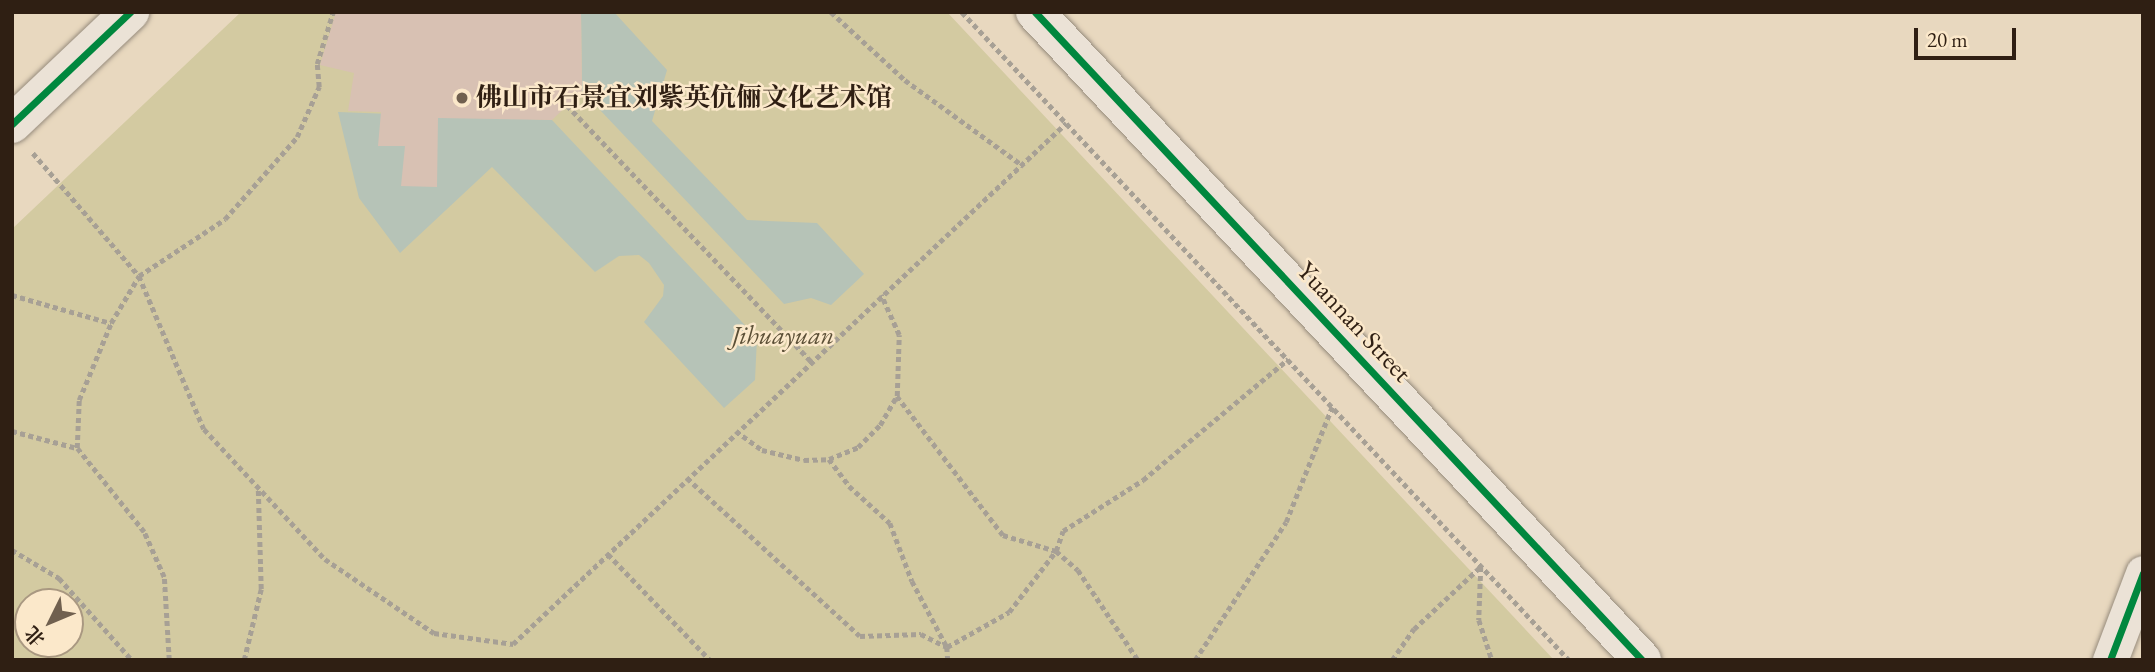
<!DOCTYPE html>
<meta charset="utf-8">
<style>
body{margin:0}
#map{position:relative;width:2155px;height:672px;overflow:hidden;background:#e8d8bf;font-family:"EB Garamond","Noto Serif SC",serif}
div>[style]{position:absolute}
.green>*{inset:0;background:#d3caa1}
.water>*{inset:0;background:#b6c3b7}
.building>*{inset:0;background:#d8c1b3}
.path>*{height:4.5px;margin-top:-2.25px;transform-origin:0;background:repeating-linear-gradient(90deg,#a7a095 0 5px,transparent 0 8.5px)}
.roads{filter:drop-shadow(0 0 2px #978c7d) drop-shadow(0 0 2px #978c7d)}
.minor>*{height:35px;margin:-17.5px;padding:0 17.5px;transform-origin:17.5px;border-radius:17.5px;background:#ebe2d6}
.tertiary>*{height:38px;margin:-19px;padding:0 19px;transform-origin:19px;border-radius:19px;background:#ebe2d6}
.cycleway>*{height:7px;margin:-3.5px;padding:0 3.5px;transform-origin:3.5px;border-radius:3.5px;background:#00873e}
.dots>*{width:19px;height:19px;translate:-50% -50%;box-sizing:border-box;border:4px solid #fbe8ca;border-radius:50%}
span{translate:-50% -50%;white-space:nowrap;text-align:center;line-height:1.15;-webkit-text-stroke:5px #fbe8ca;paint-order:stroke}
.poi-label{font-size:26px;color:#2f1f13;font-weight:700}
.left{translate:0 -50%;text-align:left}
.street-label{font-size:26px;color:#2f1f13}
.park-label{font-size:26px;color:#5b4f36;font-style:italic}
.frame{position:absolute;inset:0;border:14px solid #2f1f13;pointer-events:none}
.north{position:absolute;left:14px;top:588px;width:70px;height:70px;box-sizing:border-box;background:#fbe8ca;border:2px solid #a99881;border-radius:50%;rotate:227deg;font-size:19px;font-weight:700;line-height:28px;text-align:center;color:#2f1f13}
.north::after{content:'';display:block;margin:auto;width:24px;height:32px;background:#70604f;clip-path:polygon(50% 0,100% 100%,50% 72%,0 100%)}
.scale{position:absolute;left:1914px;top:28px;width:102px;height:32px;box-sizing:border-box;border:4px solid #2f1f13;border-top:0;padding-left:9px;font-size:21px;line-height:24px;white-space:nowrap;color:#2f1f13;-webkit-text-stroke:5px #fbe8ca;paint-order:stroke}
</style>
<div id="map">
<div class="green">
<i style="clip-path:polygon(evenodd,241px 12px,947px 12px,1554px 660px,12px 660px,12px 229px,241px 12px,28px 602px,70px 602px,70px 644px,28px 644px,28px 602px)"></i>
</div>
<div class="water">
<i style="clip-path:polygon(581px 12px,614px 12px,667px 70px,652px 121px,747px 220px,817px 223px,864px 274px,831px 305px,811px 298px,784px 304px,582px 91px)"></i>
<i style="clip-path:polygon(338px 112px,552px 120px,757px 338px,755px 380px,724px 408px,644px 322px,663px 296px,664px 285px,649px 263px,639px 255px,619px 256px,595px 272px,492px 167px,400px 253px,359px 198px)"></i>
</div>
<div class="building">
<i style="clip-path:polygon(336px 12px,581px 12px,582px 91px,552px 120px,438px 118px,437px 187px,401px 186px,405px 146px,378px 146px,381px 112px,348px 111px,354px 73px,320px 65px)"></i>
</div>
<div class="path">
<i style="left:831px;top:12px;width:100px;rotate:42.6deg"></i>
<i style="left:905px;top:80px;width:145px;rotate:36deg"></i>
<i style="left:962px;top:12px;width:888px;rotate:46.87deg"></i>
<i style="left:567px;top:105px;width:354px;rotate:46.4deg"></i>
<i style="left:33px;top:153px;width:162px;rotate:49.2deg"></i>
<i style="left:139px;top:276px;width:166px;rotate:67deg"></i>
<i style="left:204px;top:429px;width:178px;rotate:47.1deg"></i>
<i style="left:325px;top:559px;width:132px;rotate:34.2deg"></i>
<i style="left:434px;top:633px;width:80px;rotate:7.9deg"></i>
<i style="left:513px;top:644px;width:760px;rotate:-43.29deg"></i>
<i style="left:12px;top:295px;width:103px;rotate:15.8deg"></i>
<i style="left:897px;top:396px;width:175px;rotate:52.7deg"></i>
<i style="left:1003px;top:535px;width:55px;rotate:16.8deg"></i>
<i style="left:1056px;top:551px;width:29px;rotate:41deg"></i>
<i style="left:1078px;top:570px;width:108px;rotate:56.3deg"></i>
<i style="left:12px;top:431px;width:67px;rotate:14.7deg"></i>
<i style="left:736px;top:431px;width:32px;rotate:36deg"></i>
<i style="left:762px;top:450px;width:43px;rotate:13.4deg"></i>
<i style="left:804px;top:460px;width:25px;rotate:-2deg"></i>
<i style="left:829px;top:459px;width:31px;rotate:-22deg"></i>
<i style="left:858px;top:447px;width:31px;rotate:-45deg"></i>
<i style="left:880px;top:425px;width:34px;rotate:-60deg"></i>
<i style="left:897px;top:396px;width:61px;rotate:-88.1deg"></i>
<i style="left:899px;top:335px;width:44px;rotate:-114.2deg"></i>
<i style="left:829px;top:459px;width:34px;rotate:53deg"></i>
<i style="left:849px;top:486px;width:55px;rotate:42.1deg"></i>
<i style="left:890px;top:523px;width:62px;rotate:69.2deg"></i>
<i style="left:912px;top:581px;width:75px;rotate:62.1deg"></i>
<i style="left:947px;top:647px;width:13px;rotate:86deg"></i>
<i style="left:687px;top:478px;width:234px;rotate:42.4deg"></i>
<i style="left:860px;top:636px;width:61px;rotate:-1.9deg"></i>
<i style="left:921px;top:634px;width:29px;rotate:27deg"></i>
<i style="left:947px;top:647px;width:71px;rotate:-29.4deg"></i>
<i style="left:1009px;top:612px;width:77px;rotate:-52.4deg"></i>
<i style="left:1056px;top:551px;width:21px;rotate:-71deg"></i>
<i style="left:1063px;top:531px;width:95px;rotate:-32.5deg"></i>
<i style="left:1143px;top:480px;width:189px;rotate:-39.8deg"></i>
<i style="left:12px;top:550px;width:55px;rotate:30.8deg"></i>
<i style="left:59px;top:578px;width:110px;rotate:48.3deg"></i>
<i style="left:608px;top:554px;width:147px;rotate:46.1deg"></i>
<i style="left:1481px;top:567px;width:53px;rotate:92.2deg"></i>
<i style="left:1479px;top:620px;width:42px;rotate:72deg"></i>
<i style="left:169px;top:660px;width:83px;rotate:-93.4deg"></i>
<i style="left:164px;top:577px;width:49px;rotate:-114deg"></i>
<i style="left:144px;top:532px;width:107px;rotate:-128.6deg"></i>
<i style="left:77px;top:448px;width:48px;rotate:-87.6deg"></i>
<i style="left:79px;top:400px;width:83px;rotate:-67.4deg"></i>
<i style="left:111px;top:323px;width:55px;rotate:-59.2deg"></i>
<i style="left:139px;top:276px;width:103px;rotate:-33.5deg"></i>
<i style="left:225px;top:219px;width:109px;rotate:-48.7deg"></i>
<i style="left:297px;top:137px;width:55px;rotate:-66.3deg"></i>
<i style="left:319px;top:87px;width:23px;rotate:-95deg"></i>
<i style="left:317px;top:64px;width:54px;rotate:-72.9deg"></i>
<i style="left:244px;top:660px;width:73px;rotate:-76.5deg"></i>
<i style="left:261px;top:589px;width:101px;rotate:-91.7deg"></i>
<i style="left:1195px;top:660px;width:165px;rotate:-56.6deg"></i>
<i style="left:1286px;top:522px;width:124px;rotate:-68.2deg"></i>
<i style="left:1392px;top:660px;width:38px;rotate:-55deg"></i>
<i style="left:1414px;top:629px;width:92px;rotate:-43.2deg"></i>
</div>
<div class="roads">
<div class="minor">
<i style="left:2110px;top:660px;width:93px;rotate:-69.2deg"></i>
</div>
<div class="tertiary">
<i style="left:1035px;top:12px;width:888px;rotate:46.87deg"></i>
<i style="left:12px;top:124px;width:163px;rotate:-43.5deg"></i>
</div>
</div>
<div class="cycleway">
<i style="left:1035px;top:12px;width:888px;rotate:46.87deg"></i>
<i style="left:12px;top:124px;width:163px;rotate:-43.5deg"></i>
<i style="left:2110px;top:660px;width:93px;rotate:-69.2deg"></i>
</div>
<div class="dots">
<i style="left:462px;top:98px;background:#70604f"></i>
</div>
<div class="poi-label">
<span class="left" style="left:476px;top:98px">佛山市石景宜刘紫英伉俪文化艺术馆</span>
</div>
<div class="street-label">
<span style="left:1354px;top:322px;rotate:47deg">Yuannan Street</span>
</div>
<div class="park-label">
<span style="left:783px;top:336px">Jihuayuan</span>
</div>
<div class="frame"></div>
<div class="north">北</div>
<div class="scale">20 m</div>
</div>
